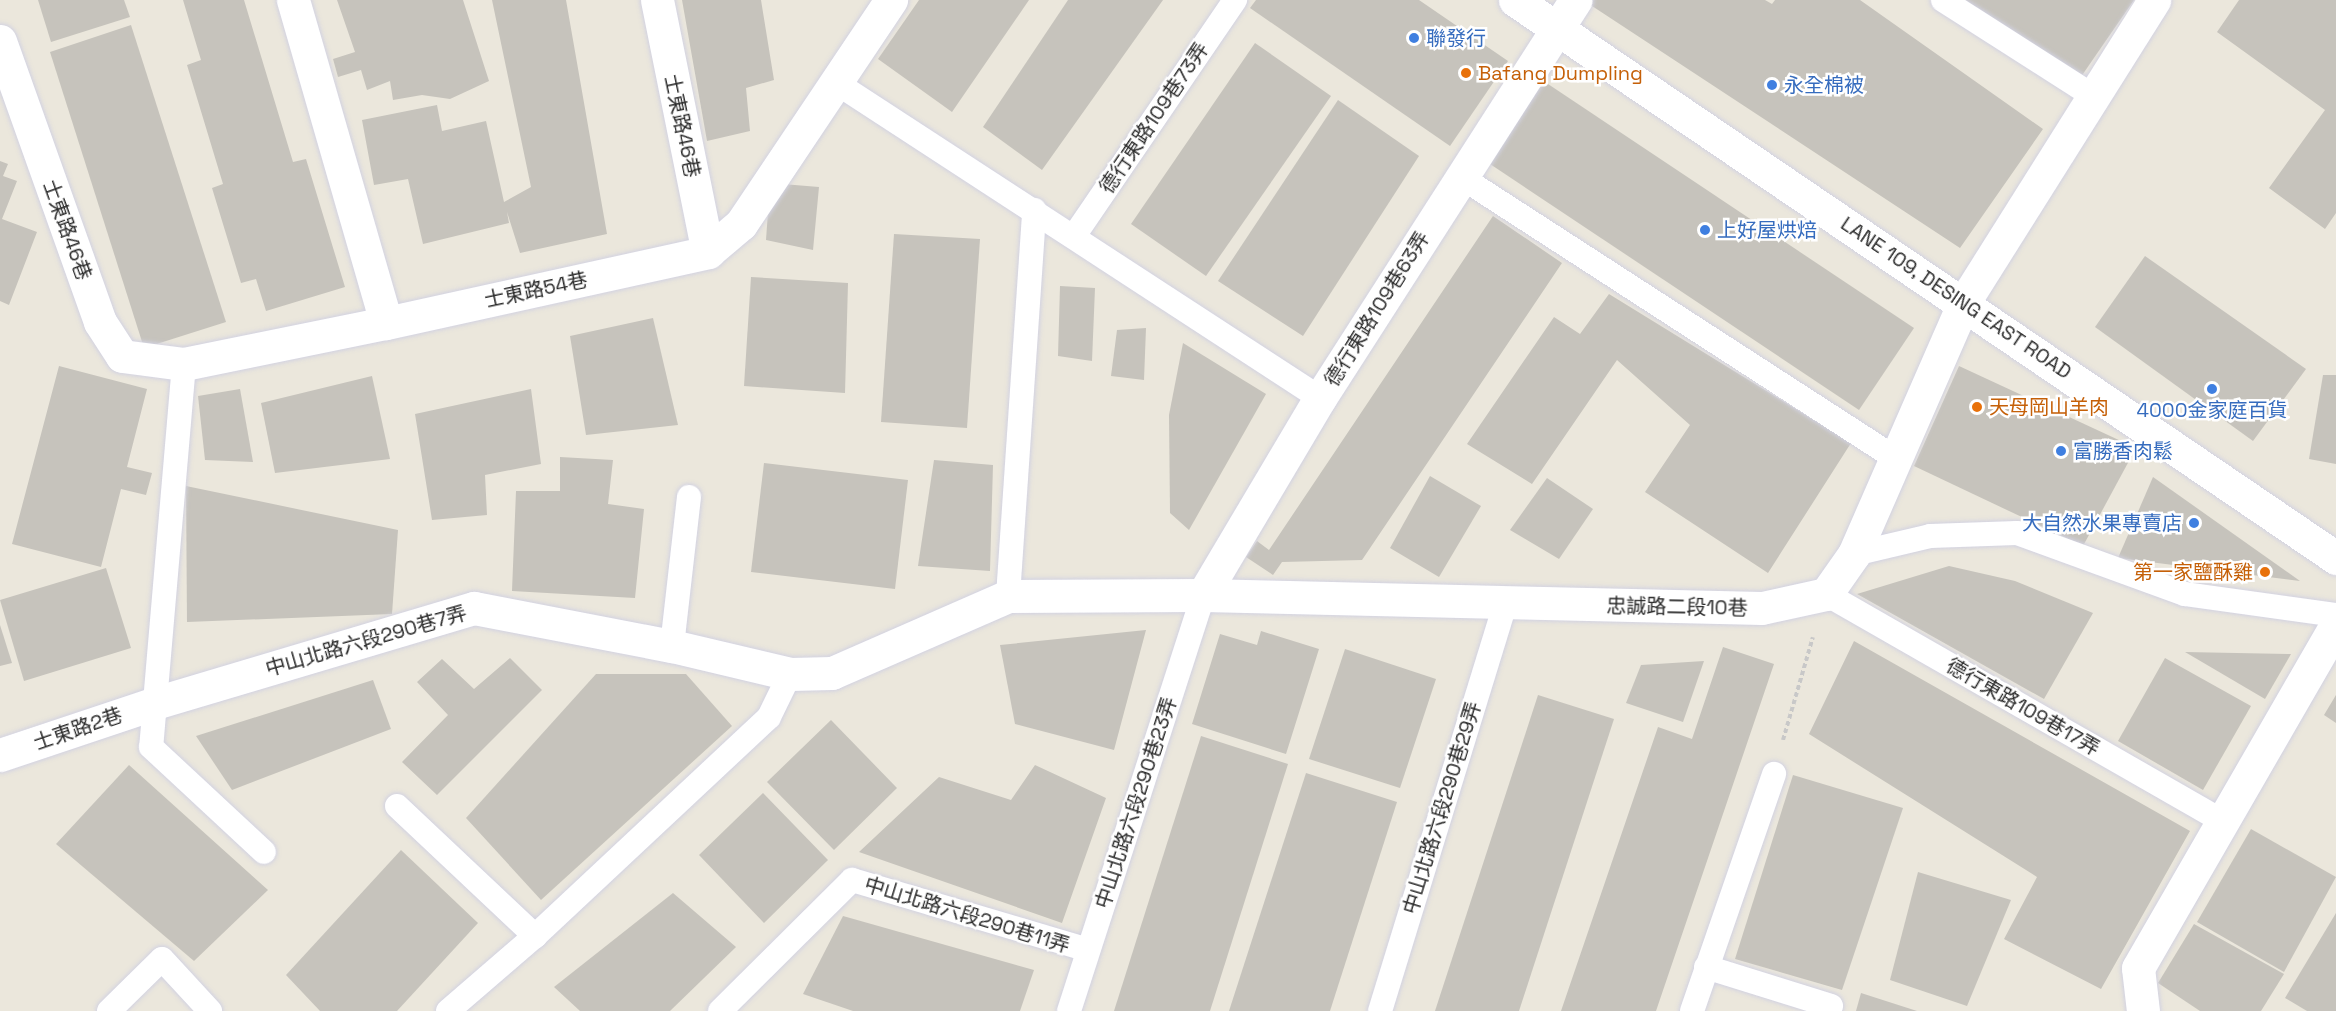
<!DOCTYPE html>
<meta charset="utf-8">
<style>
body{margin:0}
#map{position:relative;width:2336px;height:1011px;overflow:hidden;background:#ebe7dc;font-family:"Space Grotesk","Noto Sans TC",sans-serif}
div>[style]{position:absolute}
.building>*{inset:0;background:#c6c3bc}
.path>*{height:4px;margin-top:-2px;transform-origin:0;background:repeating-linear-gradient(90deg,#c8c8c8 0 4.5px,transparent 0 7.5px)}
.roads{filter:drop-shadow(0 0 2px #d2d2e1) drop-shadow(0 0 2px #d2d2e1)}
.lane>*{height:24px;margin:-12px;padding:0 12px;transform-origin:12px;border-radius:12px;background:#fff}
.street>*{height:33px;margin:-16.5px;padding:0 16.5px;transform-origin:16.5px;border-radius:16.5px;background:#fff}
.dots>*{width:16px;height:16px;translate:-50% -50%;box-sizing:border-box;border:3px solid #fff;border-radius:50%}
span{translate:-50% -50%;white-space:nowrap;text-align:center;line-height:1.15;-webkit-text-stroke:5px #fff;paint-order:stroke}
.shop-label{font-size:20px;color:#366cbe}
.left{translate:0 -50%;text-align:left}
.right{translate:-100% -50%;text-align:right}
.food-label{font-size:20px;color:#c56008}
.street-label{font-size:20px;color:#2a2a2a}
</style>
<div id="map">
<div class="building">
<i style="clip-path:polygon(38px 0,124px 0,130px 17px,51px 42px)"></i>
<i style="clip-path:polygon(183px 0,244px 0,293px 162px,306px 159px,345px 287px,266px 311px,256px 279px,241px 283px,212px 188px,223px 184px,187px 65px,201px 60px)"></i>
<i style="clip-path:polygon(337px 0,463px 0,489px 81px,450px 99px,422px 95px,393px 100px,390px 81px,367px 90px,361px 70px,338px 77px,333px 59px,355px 52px)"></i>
<i style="clip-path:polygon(492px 0,566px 0,607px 234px,520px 253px,507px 212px,509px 223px,423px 244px,408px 179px,374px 185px,362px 120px,437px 105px,442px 131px,486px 121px,504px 202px,531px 187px)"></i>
<i style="clip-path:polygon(682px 0,761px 0,774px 80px,746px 88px,750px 131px,707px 141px)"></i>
<i style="clip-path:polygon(919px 0,1029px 0,952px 112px,878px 59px)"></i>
<i style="clip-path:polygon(1068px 0,1163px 0,1042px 170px,983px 127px)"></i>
<i style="clip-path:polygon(1256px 0,1419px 0,1508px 61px,1450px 146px,1250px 8px)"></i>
<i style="clip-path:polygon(1591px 0,1765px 0,1772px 4px,1775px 0,1860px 0,2043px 129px,1960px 248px,1589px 4px)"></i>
<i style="clip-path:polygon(1961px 0,2134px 0,2076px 84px)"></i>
<i style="clip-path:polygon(2239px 0,2336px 0,2336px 213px,2325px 229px,2269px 188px,2325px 110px,2217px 32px)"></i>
<i style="clip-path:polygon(131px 25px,226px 322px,144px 348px,50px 52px)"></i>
<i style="clip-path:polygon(1255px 43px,1331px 96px,1206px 276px,1131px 224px)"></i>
<i style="clip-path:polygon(1536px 76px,1914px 328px,1859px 410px,1481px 158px)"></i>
<i style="clip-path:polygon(1338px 100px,1419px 156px,1303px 336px,1218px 281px)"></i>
<i style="clip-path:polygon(0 161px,8px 164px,3px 176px,17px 181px,2px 219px,37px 232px,9px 305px,0 301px)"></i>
<i style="clip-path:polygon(770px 183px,819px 187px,813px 250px,766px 240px)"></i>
<i style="clip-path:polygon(1493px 216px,1562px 263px,1362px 560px,1282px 562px,1273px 575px,1246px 557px,1257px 541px,1269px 550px)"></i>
<i style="clip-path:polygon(894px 234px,980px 239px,967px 428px,881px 422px)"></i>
<i style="clip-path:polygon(2145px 256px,2306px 369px,2253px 441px,2095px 327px)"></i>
<i style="clip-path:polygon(751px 277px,848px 283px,845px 393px,744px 386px)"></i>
<i style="clip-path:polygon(1060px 286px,1095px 288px,1092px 361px,1058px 356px)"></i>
<i style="clip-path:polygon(1609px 294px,1851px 443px,1768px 573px,1645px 492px,1690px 425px,1617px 360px,1532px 484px,1467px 444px,1554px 317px,1580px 334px)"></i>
<i style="clip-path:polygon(653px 318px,678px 425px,586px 435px,570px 336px)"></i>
<i style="clip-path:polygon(1146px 328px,1144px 380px,1111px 376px,1117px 330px)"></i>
<i style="clip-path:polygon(1183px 343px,1266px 394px,1189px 530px,1170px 513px,1169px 415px)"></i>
<i style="clip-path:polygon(59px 366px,147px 389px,127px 467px,152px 473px,146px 495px,121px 489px,101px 567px,12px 544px)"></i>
<i style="clip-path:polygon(1959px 366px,2136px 448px,2083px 546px,1914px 466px)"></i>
<i style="clip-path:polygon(2323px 375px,2336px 375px,2336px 464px,2309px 459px)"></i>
<i style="clip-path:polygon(372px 376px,390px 459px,275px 473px,261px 403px)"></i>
<i style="clip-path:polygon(240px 389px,253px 462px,205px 460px,198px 396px)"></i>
<i style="clip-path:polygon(531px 389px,541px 464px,485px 475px,487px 515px,432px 520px,415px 414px)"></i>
<i style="clip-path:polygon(560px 457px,613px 460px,608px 504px,644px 509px,635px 598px,512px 591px,516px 491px,560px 491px)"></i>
<i style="clip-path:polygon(934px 460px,993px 465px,990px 571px,918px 566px)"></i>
<i style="clip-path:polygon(764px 463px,908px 480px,895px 589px,751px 572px)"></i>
<i style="clip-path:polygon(1430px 476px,1481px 506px,1439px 577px,1390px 548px)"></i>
<i style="clip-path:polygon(2153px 477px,2300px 581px,2118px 558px)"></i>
<i style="clip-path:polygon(1547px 478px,1593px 509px,1559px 559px,1510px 530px)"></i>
<i style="clip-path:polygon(186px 486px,398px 530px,392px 614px,187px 622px)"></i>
<i style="clip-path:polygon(1949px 566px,2015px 581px,2093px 613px,2044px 699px,1857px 594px)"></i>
<i style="clip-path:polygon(106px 568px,131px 648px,24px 681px,0 600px)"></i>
<i style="clip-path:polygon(0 625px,12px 663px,0 666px)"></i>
<i style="clip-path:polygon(1146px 630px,1114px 750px,1015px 724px,1000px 645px)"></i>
<i style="clip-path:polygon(1261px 631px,1319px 649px,1286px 754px,1192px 724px,1220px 634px,1257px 645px)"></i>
<i style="clip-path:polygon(1854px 641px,2190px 831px,2101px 989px,2004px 939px,2037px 877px,1809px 734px)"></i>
<i style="clip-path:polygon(1723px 647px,1774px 664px,1656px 1011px,1561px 1011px,1658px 727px,1692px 739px)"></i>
<i style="clip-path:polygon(1345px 649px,1436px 679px,1400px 788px,1309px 759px)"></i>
<i style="clip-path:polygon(2185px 652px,2291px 654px,2265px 699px)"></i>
<i style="clip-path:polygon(510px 658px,542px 690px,437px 795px,402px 762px,448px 715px,417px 682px,442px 659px,474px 689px)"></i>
<i style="clip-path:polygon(2165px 658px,2251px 706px,2203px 790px,2118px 741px)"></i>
<i style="clip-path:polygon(1704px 661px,1683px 722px,1626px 703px,1641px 665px)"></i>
<i style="clip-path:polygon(596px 674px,686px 674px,732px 726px,541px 900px,466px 818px)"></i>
<i style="clip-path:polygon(373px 680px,391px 729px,232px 790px,196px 736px)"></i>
<i style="clip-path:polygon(1538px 695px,1614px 719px,1519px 1011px,1435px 1011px)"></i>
<i style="clip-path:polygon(2336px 695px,2336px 723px,2324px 715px)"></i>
<i style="clip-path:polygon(831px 720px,897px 788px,834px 850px,767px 782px)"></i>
<i style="clip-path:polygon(1201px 736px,1288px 764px,1210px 1011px,1114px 1011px)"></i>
<i style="clip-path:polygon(129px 765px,268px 890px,194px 961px,56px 844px)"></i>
<i style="clip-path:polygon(1035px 765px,1106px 798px,1062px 923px,859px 852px,939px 777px,1011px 800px)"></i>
<i style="clip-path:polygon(1306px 773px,1397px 802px,1330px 1011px,1229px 1011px)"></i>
<i style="clip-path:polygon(1793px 775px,1903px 808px,1842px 990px,1735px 959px)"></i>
<i style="clip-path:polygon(763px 793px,828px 860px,764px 923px,699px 855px)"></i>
<i style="clip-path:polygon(2251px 829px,2336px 877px,2284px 972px,2197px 922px)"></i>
<i style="clip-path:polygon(401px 850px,478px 923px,397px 1011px,320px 1011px,286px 975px)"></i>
<i style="clip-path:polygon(1918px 872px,2011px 900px,1967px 1006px,1890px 980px)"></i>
<i style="clip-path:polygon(673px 893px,736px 947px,670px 1011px,580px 1011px,554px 987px)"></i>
<i style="clip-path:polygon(2336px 913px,2336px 1011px,2307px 1011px,2285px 998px)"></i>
<i style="clip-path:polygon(843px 916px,1034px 970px,1020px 1011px,853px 1011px,803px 994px)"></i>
<i style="clip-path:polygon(2194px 924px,2284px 974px,2261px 1011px,2200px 1011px,2158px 983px)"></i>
<i style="clip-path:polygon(1861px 993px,1917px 1011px,1856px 1011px)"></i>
</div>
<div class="path">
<i style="left:1783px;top:740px;width:107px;rotate:-73.8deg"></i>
</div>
<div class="roads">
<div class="lane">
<i style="left:1943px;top:0;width:178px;rotate:32.6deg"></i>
<i style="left:835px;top:82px;width:579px;rotate:33.09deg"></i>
<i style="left:1461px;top:177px;width:517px;rotate:32.92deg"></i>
<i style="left:1074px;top:236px;width:286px;rotate:-55.7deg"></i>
<i style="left:184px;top:364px;width:384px;rotate:94.9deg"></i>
<i style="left:151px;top:747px;width:154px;rotate:42.9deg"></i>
<i style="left:1854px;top:554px;width:78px;rotate:-13.3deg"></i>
<i style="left:1930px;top:536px;width:87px;rotate:-2deg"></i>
<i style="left:2017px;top:533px;width:179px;rotate:20deg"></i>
<i style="left:2185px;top:594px;width:152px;rotate:7.9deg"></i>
<i style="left:1826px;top:594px;width:454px;rotate:29.8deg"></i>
<i style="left:1008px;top:596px;width:387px;rotate:-86.1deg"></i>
<i style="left:672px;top:646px;width:150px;rotate:-83.5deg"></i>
<i style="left:397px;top:806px;width:190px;rotate:43.3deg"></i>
<i style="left:1706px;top:967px;width:131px;rotate:17.3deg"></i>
<i style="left:109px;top:1011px;width:74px;rotate:-44.5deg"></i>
<i style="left:162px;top:959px;width:71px;rotate:47.3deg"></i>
<i style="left:448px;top:1011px;width:115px;rotate:-40.8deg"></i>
<i style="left:535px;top:936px;width:320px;rotate:-43.1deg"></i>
<i style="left:769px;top:717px;width:48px;rotate:-64deg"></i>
<i style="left:720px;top:1011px;width:186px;rotate:-44.8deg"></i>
<i style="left:852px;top:880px;width:246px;rotate:16.5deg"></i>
<i style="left:1069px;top:1011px;width:437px;rotate:-72.1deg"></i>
<i style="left:1380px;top:1011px;width:425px;rotate:-72.9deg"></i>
<i style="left:1692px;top:1011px;width:251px;rotate:-70.9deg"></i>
</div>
<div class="street">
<i style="left:293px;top:0;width:336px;rotate:73.9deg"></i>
<i style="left:386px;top:323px;width:330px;rotate:-12.4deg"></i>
<i style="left:708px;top:252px;width:43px;rotate:-40.3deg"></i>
<i style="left:741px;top:224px;width:270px;rotate:-56.2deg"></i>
<i style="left:657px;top:0;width:257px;rotate:78.6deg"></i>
<i style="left:1515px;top:0;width:993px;rotate:34.2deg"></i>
<i style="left:0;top:41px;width:298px;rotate:70.4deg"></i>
<i style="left:100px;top:322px;width:40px;rotate:57.1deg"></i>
<i style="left:122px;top:356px;width:63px;rotate:7.4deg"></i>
<i style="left:184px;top:364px;width:206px;rotate:-11.5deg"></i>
<i style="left:1203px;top:595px;width:229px;rotate:-59.3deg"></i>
<i style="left:1320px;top:398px;width:473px;rotate:-57.3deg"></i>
<i style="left:0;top:755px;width:163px;rotate:-18.5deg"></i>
<i style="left:155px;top:703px;width:333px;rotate:-16.6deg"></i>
<i style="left:474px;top:608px;width:202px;rotate:10.9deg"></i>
<i style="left:672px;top:646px;width:121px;rotate:13.3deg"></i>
<i style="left:790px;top:674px;width:42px;rotate:-1.4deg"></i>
<i style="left:832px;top:673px;width:192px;rotate:-23.6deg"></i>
<i style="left:1008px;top:596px;width:195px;rotate:-0.3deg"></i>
<i style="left:1203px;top:595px;width:559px;rotate:1.33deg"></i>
<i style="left:1762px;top:608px;width:66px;rotate:-12.3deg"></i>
<i style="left:1826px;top:594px;width:49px;rotate:-55deg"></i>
<i style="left:1854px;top:554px;width:275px;rotate:-66.4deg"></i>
<i style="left:1964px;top:302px;width:357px;rotate:-57.8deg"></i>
<i style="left:2143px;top:1011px;width:43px;rotate:-96.6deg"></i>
<i style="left:2138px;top:968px;width:396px;rotate:-60deg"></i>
</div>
</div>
<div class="dots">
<i style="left:1414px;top:38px;background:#3f7fe0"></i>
<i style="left:1466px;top:73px;background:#e8710a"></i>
<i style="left:1772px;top:85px;background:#3f7fe0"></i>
<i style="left:1705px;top:230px;background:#3f7fe0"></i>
<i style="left:2212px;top:389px;background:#3f7fe0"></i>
<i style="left:1977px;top:407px;background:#e8710a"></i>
<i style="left:2061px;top:451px;background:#3f7fe0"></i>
<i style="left:2194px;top:523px;background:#3f7fe0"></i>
<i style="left:2265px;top:572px;background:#e8710a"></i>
</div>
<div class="shop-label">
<span class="left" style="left:1426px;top:38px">聯發行</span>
<span class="left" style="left:1784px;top:85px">永全棉被</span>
<span class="left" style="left:1717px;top:230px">上好屋烘焙</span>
<span style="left:2212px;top:410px">4000金家庭百貨</span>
<span class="left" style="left:2073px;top:451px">富勝香肉鬆</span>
<span class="right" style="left:2182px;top:523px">大自然水果專賣店</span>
</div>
<div class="food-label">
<span class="left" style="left:1478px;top:73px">Bafang Dumpling</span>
<span class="left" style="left:1989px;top:407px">天母岡山羊肉</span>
<span class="right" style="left:2253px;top:572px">第一家鹽酥雞</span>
</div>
<div class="street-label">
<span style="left:1154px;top:118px;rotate:-56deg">德行東路109巷73弄</span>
<span style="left:682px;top:126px;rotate:78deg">士東路46巷</span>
<span style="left:67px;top:230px;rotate:70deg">士東路46巷</span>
<span style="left:536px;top:290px;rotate:-12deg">士東路54巷</span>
<span style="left:1956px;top:298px;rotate:34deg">LANE 109, DESING EAST ROAD</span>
<span style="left:1377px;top:309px;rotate:-58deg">德行東路109巷63弄</span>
<span style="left:1677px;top:607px;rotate:1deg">忠誠路二段10巷</span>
<span style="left:366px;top:641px;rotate:-16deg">中山北路六段290巷7弄</span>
<span style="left:2023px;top:707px;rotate:30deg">德行東路109巷17弄</span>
<span style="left:78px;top:729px;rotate:-19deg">士東路2巷</span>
<span style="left:1136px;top:803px;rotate:-72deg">中山北路六段290巷23弄</span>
<span style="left:1442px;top:808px;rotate:-73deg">中山北路六段290巷29弄</span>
<span style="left:967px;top:915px;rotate:17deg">中山北路六段290巷11弄</span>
</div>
</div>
